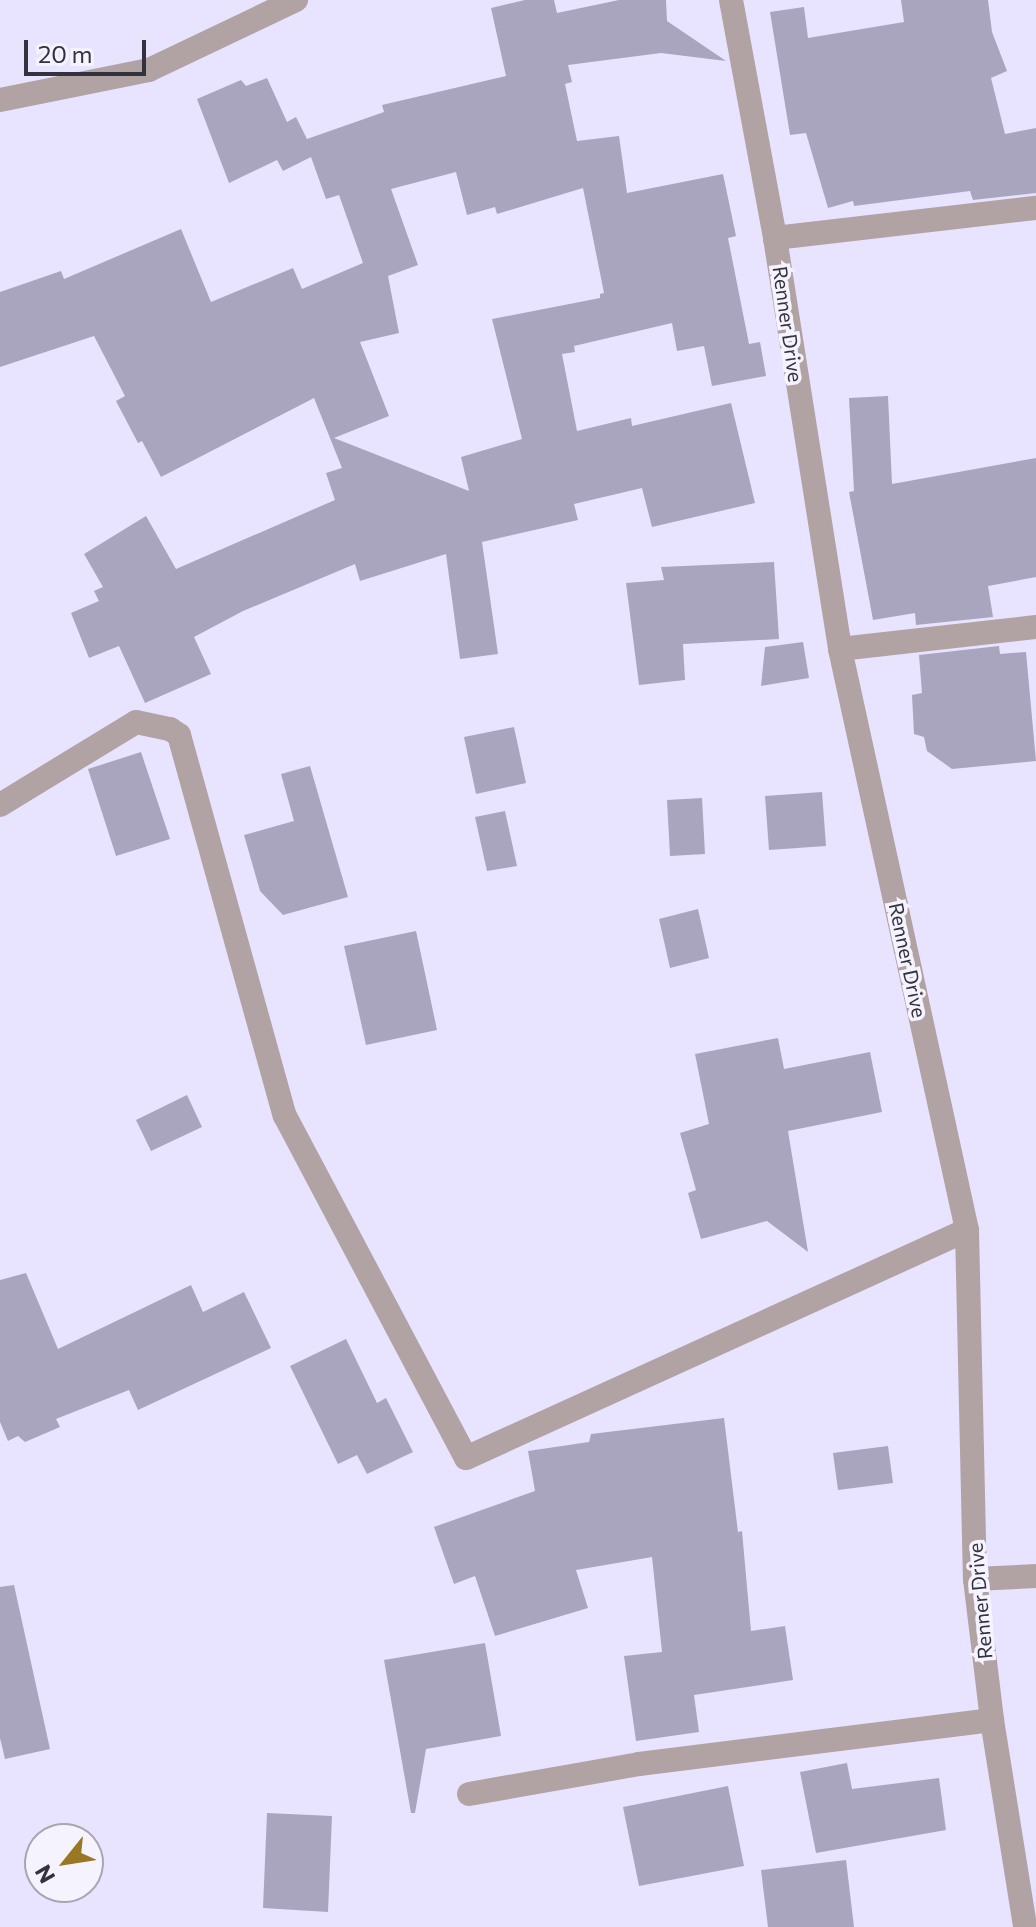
<!DOCTYPE html>
<style>
body{margin:0}
#map{position:relative;width:1036px;height:1927px;overflow:hidden;background:#e8e4ff;font-family:Commissioner,sans-serif}
div>[style]{position:absolute}
.building>*{inset:0;background:#a9a5be}
.street>*{height:24px;margin:-12px;padding:0 12px;transform-origin:12px;border-radius:12px;background:#b1a3a3}
span{translate:-50% -50%;white-space:nowrap;text-align:center;line-height:1.15;-webkit-text-stroke:7px #f5f3fe;paint-order:stroke}
.street-label{font-size:20px;color:#34323c}
.north{position:absolute;left:24px;top:1823px;width:80px;height:80px;box-sizing:border-box;background:#f5f3fe;border:2px solid #a8a6b0;border-radius:50%;rotate:240deg;font-size:22px;font-weight:700;line-height:32px;text-align:center;color:#34323c}
.north::after{content:'';display:block;margin:auto;width:28px;height:36px;background:#9a7722;clip-path:polygon(50% 0,100% 100%,50% 72%,0 100%)}
.scale{position:absolute;left:24px;top:40px;width:122px;height:36px;box-sizing:border-box;border:4px solid #34323c;border-top:0;padding-left:10px;font-size:24px;line-height:28px;white-space:nowrap;color:#34323c;-webkit-text-stroke:6px #f5f3fe;paint-order:stroke}
</style>
<div id="map">
<div class="building">
<i style="clip-path:polygon(evenodd,525px 0,554px 0,557px 13px,619px 0,666px 0,667px 21px,726px 61px,661px 53px,568px 65px,572px 82px,565px 84px,577px 141px,619px 136px,627px 193px,723px 174px,736px 236px,728px 238px,749px 344px,760px 342px,766px 376px,712px 386px,704px 346px,677px 351px,672px 323px,574px 346px,575px 352px,562px 354px,577px 431px,631px 418px,632px 426px,731px 403px,755px 503px,652px 527px,642px 488px,574px 504px,578px 520px,482px 542px,498px 654px,460px 659px,446px 554px,360px 581px,355px 564px,243px 611px,194px 637px,211px 674px,145px 703px,119px 646px,89px 658px,71px 613px,99px 601px,94px 591px,103px 587px,84px 554px,146px 516px,176px 569px,335px 500px,326px 473px,342px 468px,314px 398px,161px 477px,142px 441px,138px 443px,116px 401px,125px 396px,94px 336px,0 367px,0 292px,61px 271px,64px 279px,181px 229px,211px 302px,293px 268px,302px 289px,363px 263px,339px 195px,326px 199px,311px 157px,283px 171px,277px 160px,229px 183px,197px 99px,241px 80px,246px 86px,267px 78px,287px 122px,296px 117px,307px 139px,384px 112px,382px 105px,506px 76px,491px 8px,525px 0,456px 172px,467px 215px,495px 207px,497px 214px,583px 188px,604px 293px,600px 294px,600px 298px,492px 319px,522px 439px,461px 457px,469px 491px,334px 438px,389px 416px,360px 342px,399px 333px,388px 276px,418px 265px,391px 189px,456px 172px)"></i>
<i style="clip-path:polygon(901px 0,988px 0,992px 32px,1007px 71px,991px 78px,1005px 134px,1036px 128px,1036px 193px,973px 200px,970px 191px,854px 206px,853px 201px,828px 208px,806px 133px,790px 135px,770px 12px,804px 7px,808px 38px,904px 22px)"></i>
<i style="clip-path:polygon(888px 396px,892px 484px,1036px 458px,1036px 577px,988px 586px,993px 617px,916px 625px,915px 613px,873px 620px,849px 492px,854px 491px,849px 398px)"></i>
<i style="clip-path:polygon(774px 562px,779px 639px,683px 644px,685px 680px,639px 685px,626px 583px,664px 580px,661px 567px)"></i>
<i style="clip-path:polygon(803px 642px,809px 678px,761px 686px,765px 647px)"></i>
<i style="clip-path:polygon(999px 646px,1000px 654px,1026px 652px,1036px 761px,952px 769px,927px 751px,924px 737px,914px 734px,912px 695px,922px 693px,919px 655px)"></i>
<i style="clip-path:polygon(514px 727px,526px 783px,476px 794px,464px 737px)"></i>
<i style="clip-path:polygon(141px 752px,170px 839px,116px 856px,88px 769px)"></i>
<i style="clip-path:polygon(310px 766px,348px 897px,283px 915px,260px 891px,244px 835px,294px 821px,281px 774px)"></i>
<i style="clip-path:polygon(822px 792px,826px 846px,769px 850px,765px 796px)"></i>
<i style="clip-path:polygon(702px 798px,705px 854px,670px 856px,667px 800px)"></i>
<i style="clip-path:polygon(505px 811px,517px 866px,487px 871px,475px 817px)"></i>
<i style="clip-path:polygon(698px 909px,709px 958px,670px 968px,659px 919px)"></i>
<i style="clip-path:polygon(416px 931px,437px 1030px,366px 1045px,344px 946px)"></i>
<i style="clip-path:polygon(778px 1038px,784px 1069px,870px 1052px,882px 1112px,788px 1131px,808px 1252px,767px 1221px,701px 1239px,688px 1193px,696px 1190px,680px 1133px,709px 1124px,695px 1054px)"></i>
<i style="clip-path:polygon(187px 1095px,202px 1127px,151px 1151px,136px 1120px)"></i>
<i style="clip-path:polygon(26px 1273px,58px 1349px,191px 1285px,203px 1312px,244px 1292px,271px 1348px,138px 1410px,129px 1390px,56px 1419px,60px 1427px,25px 1442px,18px 1436px,8px 1441px,0 1422px,0 1280px)"></i>
<i style="clip-path:polygon(346px 1339px,377px 1403px,386px 1398px,413px 1452px,367px 1474px,357px 1455px,338px 1464px,290px 1366px)"></i>
<i style="clip-path:polygon(724px 1418px,738px 1532px,742px 1531px,751px 1631px,785px 1626px,793px 1680px,694px 1695px,699px 1732px,636px 1741px,624px 1656px,662px 1652px,652px 1557px,576px 1570px,588px 1608px,495px 1636px,475px 1576px,454px 1584px,434px 1527px,535px 1491px,528px 1451px,589px 1442px,591px 1434px)"></i>
<i style="clip-path:polygon(888px 1446px,893px 1483px,838px 1490px,833px 1453px)"></i>
<i style="clip-path:polygon(14px 1585px,50px 1749px,5px 1759px,0 1738px,0 1587px)"></i>
<i style="clip-path:polygon(485px 1643px,501px 1736px,426px 1749px,415px 1813px,411px 1813px,384px 1660px)"></i>
<i style="clip-path:polygon(847px 1763px,852px 1789px,939px 1778px,946px 1830px,816px 1853px,800px 1772px)"></i>
<i style="clip-path:polygon(728px 1786px,744px 1866px,639px 1886px,623px 1807px)"></i>
<i style="clip-path:polygon(267px 1813px,332px 1816px,328px 1912px,263px 1908px)"></i>
<i style="clip-path:polygon(846px 1860px,854px 1927px,768px 1927px,761px 1870px)"></i>
</div>
<div class="street">
<i style="left:731px;top:0;width:242px;rotate:79.5deg"></i>
<i style="left:775px;top:238px;width:416px;rotate:81deg"></i>
<i style="left:840px;top:649px;width:595px;rotate:77.67deg"></i>
<i style="left:967px;top:1230px;width:349px;rotate:88.7deg"></i>
<i style="left:975px;top:1579px;width:142px;rotate:83.1deg"></i>
<i style="left:992px;top:1720px;width:210px;rotate:80.9deg"></i>
<i style="left:0;top:100px;width:152px;rotate:-11.4deg"></i>
<i style="left:149px;top:70px;width:163px;rotate:-25.5deg"></i>
<i style="left:775px;top:238px;width:263px;rotate:-6.6deg"></i>
<i style="left:840px;top:649px;width:197px;rotate:-6.4deg"></i>
<i style="left:0;top:805px;width:159px;rotate:-31.4deg"></i>
<i style="left:136px;top:722px;width:35px;rotate:12deg"></i>
<i style="left:170px;top:729px;width:11px;rotate:34deg"></i>
<i style="left:179px;top:735px;width:395px;rotate:74.5deg"></i>
<i style="left:285px;top:1116px;width:387px;rotate:62.1deg"></i>
<i style="left:466px;top:1458px;width:550px;rotate:-24.47deg"></i>
<i style="left:975px;top:1579px;width:61px;rotate:-2.8deg"></i>
<i style="left:469px;top:1794px;width:173px;rotate:-10deg"></i>
<i style="left:639px;top:1764px;width:356px;rotate:-7.1deg"></i>
</div>
<div class="street-label">
<span style="left:788px;top:324px;rotate:82deg">Renner Drive</span>
<span style="left:908px;top:960px;rotate:78deg">Renner Drive</span>
<span style="left:980px;top:1601px;rotate:-95deg">Renner Drive</span>
</div>
<div class="north">N</div>
<div class="scale">20 m</div>
</div>
